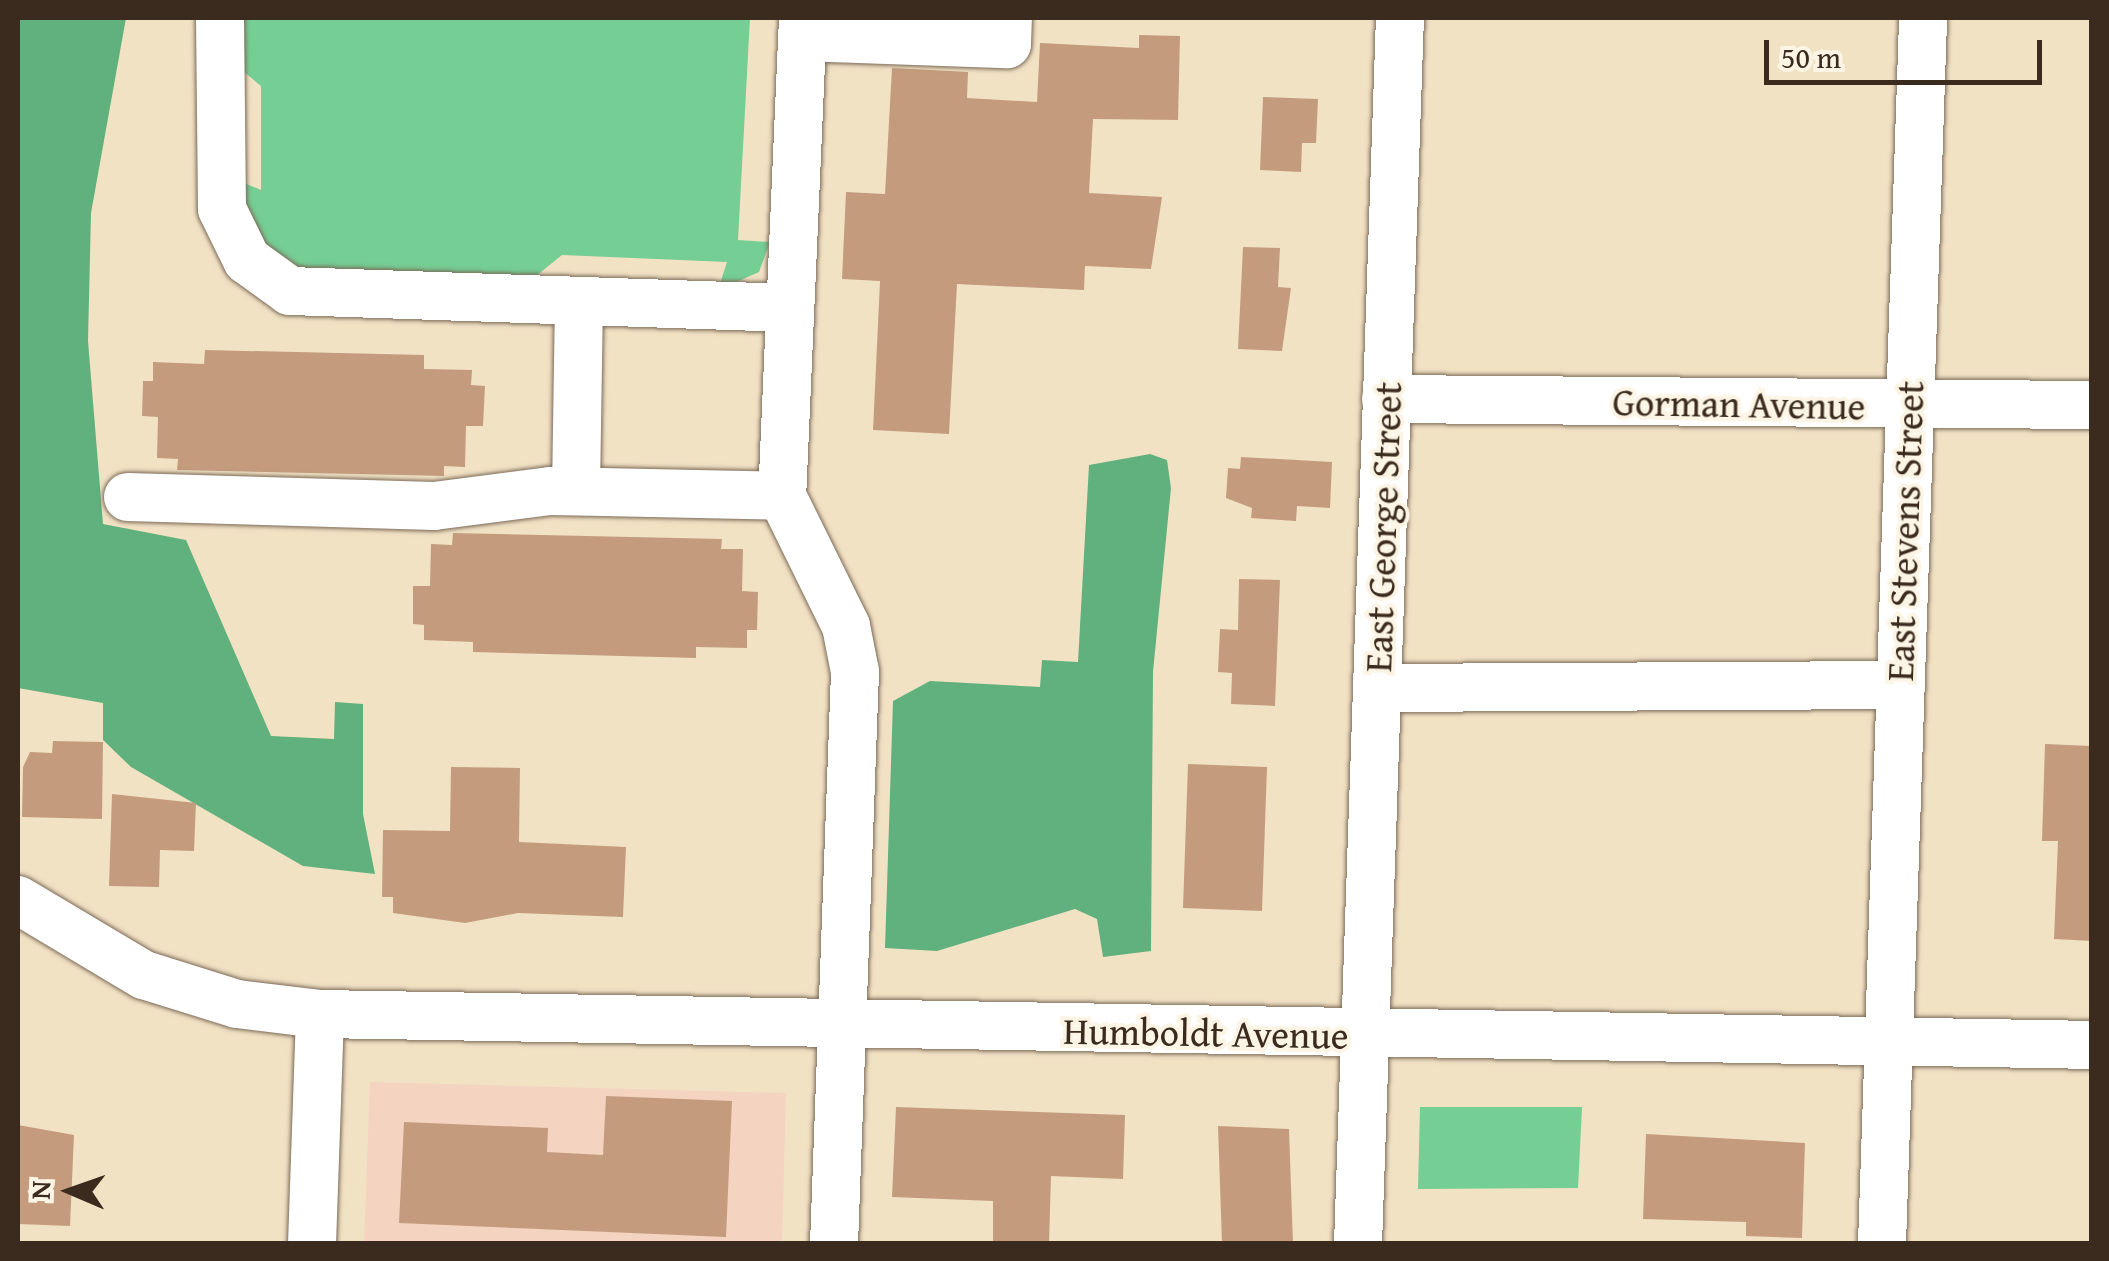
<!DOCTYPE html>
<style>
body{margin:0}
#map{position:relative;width:2109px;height:1261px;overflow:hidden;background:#f2e2c4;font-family:"Gentium Book Plus",serif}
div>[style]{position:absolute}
.built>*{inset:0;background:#f4d3c1}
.green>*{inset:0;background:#75ce94}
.forest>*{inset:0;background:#60b17e}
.building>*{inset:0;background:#c49c7d}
.roads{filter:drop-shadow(0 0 2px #7b6a58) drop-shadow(0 0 2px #7b6a58)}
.minor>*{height:48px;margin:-24px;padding:0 24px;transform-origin:24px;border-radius:24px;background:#fff}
span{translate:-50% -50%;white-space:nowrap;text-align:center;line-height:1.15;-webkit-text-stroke:8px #fcf5e5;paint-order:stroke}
.street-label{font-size:38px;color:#3b2a1e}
.frame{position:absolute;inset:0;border:20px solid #3b2a1e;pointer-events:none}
.north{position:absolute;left:20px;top:1141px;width:100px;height:100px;-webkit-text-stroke:8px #fcf5e5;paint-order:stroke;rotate:272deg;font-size:28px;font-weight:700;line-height:40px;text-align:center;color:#3b2a1e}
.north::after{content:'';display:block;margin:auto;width:35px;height:45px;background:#3b2a1e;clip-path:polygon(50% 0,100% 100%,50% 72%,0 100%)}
.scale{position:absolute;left:1764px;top:40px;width:278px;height:45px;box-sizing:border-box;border:5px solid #3b2a1e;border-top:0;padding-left:12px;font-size:30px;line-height:35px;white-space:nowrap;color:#3b2a1e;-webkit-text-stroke:8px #fcf5e5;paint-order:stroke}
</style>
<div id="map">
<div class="built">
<i style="clip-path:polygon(370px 1082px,786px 1093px,782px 1243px,364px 1244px)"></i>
</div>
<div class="green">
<i style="clip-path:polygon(233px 18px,750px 18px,738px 240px,770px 242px,759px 272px,718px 290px,727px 262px,562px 255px,526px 284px,318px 298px,232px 237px,232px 178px,261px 190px,261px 86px,232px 62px)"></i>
<i style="clip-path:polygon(1420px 1107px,1582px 1107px,1578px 1188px,1418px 1189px)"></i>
</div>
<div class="forest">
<i style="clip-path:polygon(18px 18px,126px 18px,91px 213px,88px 341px,103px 524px,186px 540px,271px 736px,334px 739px,335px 702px,363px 704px,363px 814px,375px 874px,303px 866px,131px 767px,103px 740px,103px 703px,18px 688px)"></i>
<i style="clip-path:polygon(1150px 454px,1167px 460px,1171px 488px,1153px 672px,1151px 951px,1103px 957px,1097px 919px,1075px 909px,937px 951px,885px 948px,893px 701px,930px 681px,1040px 687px,1042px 660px,1078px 662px,1089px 465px)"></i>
</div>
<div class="building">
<i style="clip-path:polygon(1139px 35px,1180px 36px,1178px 120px,1093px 119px,1089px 193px,1162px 197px,1151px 269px,1085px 266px,1084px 290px,957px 284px,949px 434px,873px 430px,880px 281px,842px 279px,846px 192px,885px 194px,892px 68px,968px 72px,967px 98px,1037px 102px,1040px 43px,1139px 48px)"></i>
<i style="clip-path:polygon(1263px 97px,1318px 99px,1316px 143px,1302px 143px,1301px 172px,1260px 170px)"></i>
<i style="clip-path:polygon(1243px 247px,1280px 248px,1278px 287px,1291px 288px,1282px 351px,1238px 349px)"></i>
<i style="clip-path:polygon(205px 350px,424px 355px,424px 369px,472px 370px,471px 385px,485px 386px,483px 426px,466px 426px,465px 467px,444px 466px,444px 476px,177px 470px,178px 459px,157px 458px,158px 417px,142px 416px,143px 381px,153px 381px,153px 362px,204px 364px)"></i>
<i style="clip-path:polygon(1241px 457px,1332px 462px,1330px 508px,1297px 506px,1296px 521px,1251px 518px,1252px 508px,1226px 498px,1228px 468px,1240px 469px)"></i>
<i style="clip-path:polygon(453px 533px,722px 539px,721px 549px,743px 549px,742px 591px,758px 592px,757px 630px,747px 630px,747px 648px,696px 647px,696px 658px,473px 652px,473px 642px,424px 640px,424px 625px,413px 624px,413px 586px,430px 586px,431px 544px,452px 545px)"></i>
<i style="clip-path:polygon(1239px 579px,1280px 580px,1275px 706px,1231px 704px,1232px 673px,1218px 672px,1220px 629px,1238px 630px)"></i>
<i style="clip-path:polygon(53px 741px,103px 742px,102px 819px,22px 817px,23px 767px,30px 752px,52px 753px)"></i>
<i style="clip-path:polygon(2045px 744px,2092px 746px,2092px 941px,2054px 939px,2058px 841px,2042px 841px)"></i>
<i style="clip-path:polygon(1188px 764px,1267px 767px,1262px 911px,1183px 908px)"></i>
<i style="clip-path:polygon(451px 767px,520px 768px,519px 842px,626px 847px,623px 917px,518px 913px,465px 923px,393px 913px,393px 897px,382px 897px,383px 830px,450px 831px)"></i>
<i style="clip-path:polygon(112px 794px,196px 803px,194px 851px,160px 850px,159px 887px,109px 886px)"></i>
<i style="clip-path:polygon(606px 1096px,732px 1101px,726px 1237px,399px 1223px,404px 1122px,548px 1128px,547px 1152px,603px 1155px)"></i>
<i style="clip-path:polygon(896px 1107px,1125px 1115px,1123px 1179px,1051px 1176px,1049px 1244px,993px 1244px,993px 1201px,892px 1197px)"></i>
<i style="clip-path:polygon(18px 1125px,74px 1135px,70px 1226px,18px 1224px)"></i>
<i style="clip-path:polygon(1218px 1126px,1289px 1129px,1293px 1244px,1222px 1244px)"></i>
<i style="clip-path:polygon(1646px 1134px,1805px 1143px,1802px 1238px,1746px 1236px,1746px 1222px,1643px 1219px)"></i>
</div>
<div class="roads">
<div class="minor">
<i style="left:220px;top:18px;width:191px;rotate:89.4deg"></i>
<i style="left:222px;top:209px;width:57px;rotate:63.9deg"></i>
<i style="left:247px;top:260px;width:53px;rotate:35.8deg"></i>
<i style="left:290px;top:291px;width:500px;rotate:1.95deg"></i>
<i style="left:803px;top:18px;width:478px;rotate:92.5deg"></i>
<i style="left:782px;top:496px;width:145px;rotate:63.8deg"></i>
<i style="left:846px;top:626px;width:47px;rotate:78.9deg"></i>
<i style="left:855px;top:672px;width:572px;rotate:92.1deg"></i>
<i style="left:802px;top:37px;width:205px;rotate:2deg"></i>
<i style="left:1007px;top:44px;width:26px;rotate:-88deg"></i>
<i style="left:1386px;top:399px;width:706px;rotate:0.49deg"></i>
<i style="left:576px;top:491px;width:186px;rotate:-89.1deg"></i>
<i style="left:128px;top:497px;width:306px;rotate:1.7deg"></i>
<i style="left:434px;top:506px;width:117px;rotate:-7.4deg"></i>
<i style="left:550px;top:491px;width:232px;rotate:1.2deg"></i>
<i style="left:1378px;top:688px;width:523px;rotate:-0.33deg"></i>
<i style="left:18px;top:900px;width:147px;rotate:30.8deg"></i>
<i style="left:144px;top:975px;width:97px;rotate:17.3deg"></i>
<i style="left:237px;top:1004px;width:84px;rotate:6.9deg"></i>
<i style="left:320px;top:1014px;width:1772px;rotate:1deg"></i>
<i style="left:312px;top:1244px;width:230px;rotate:-88deg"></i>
<i style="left:1358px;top:1244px;width:1227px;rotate:-88.04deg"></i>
<i style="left:1882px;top:1244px;width:1227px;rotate:-88.08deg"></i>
</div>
</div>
<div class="street-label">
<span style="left:1739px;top:404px;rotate:1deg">Gorman Avenue</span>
<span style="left:1383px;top:527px;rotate:-88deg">East George Street</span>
<span style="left:1905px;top:531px;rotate:-88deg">East Stevens Street</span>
<span style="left:1206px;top:1033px;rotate:1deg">Humboldt Avenue</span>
</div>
<div class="frame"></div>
<div class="north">N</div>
<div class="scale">50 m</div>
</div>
